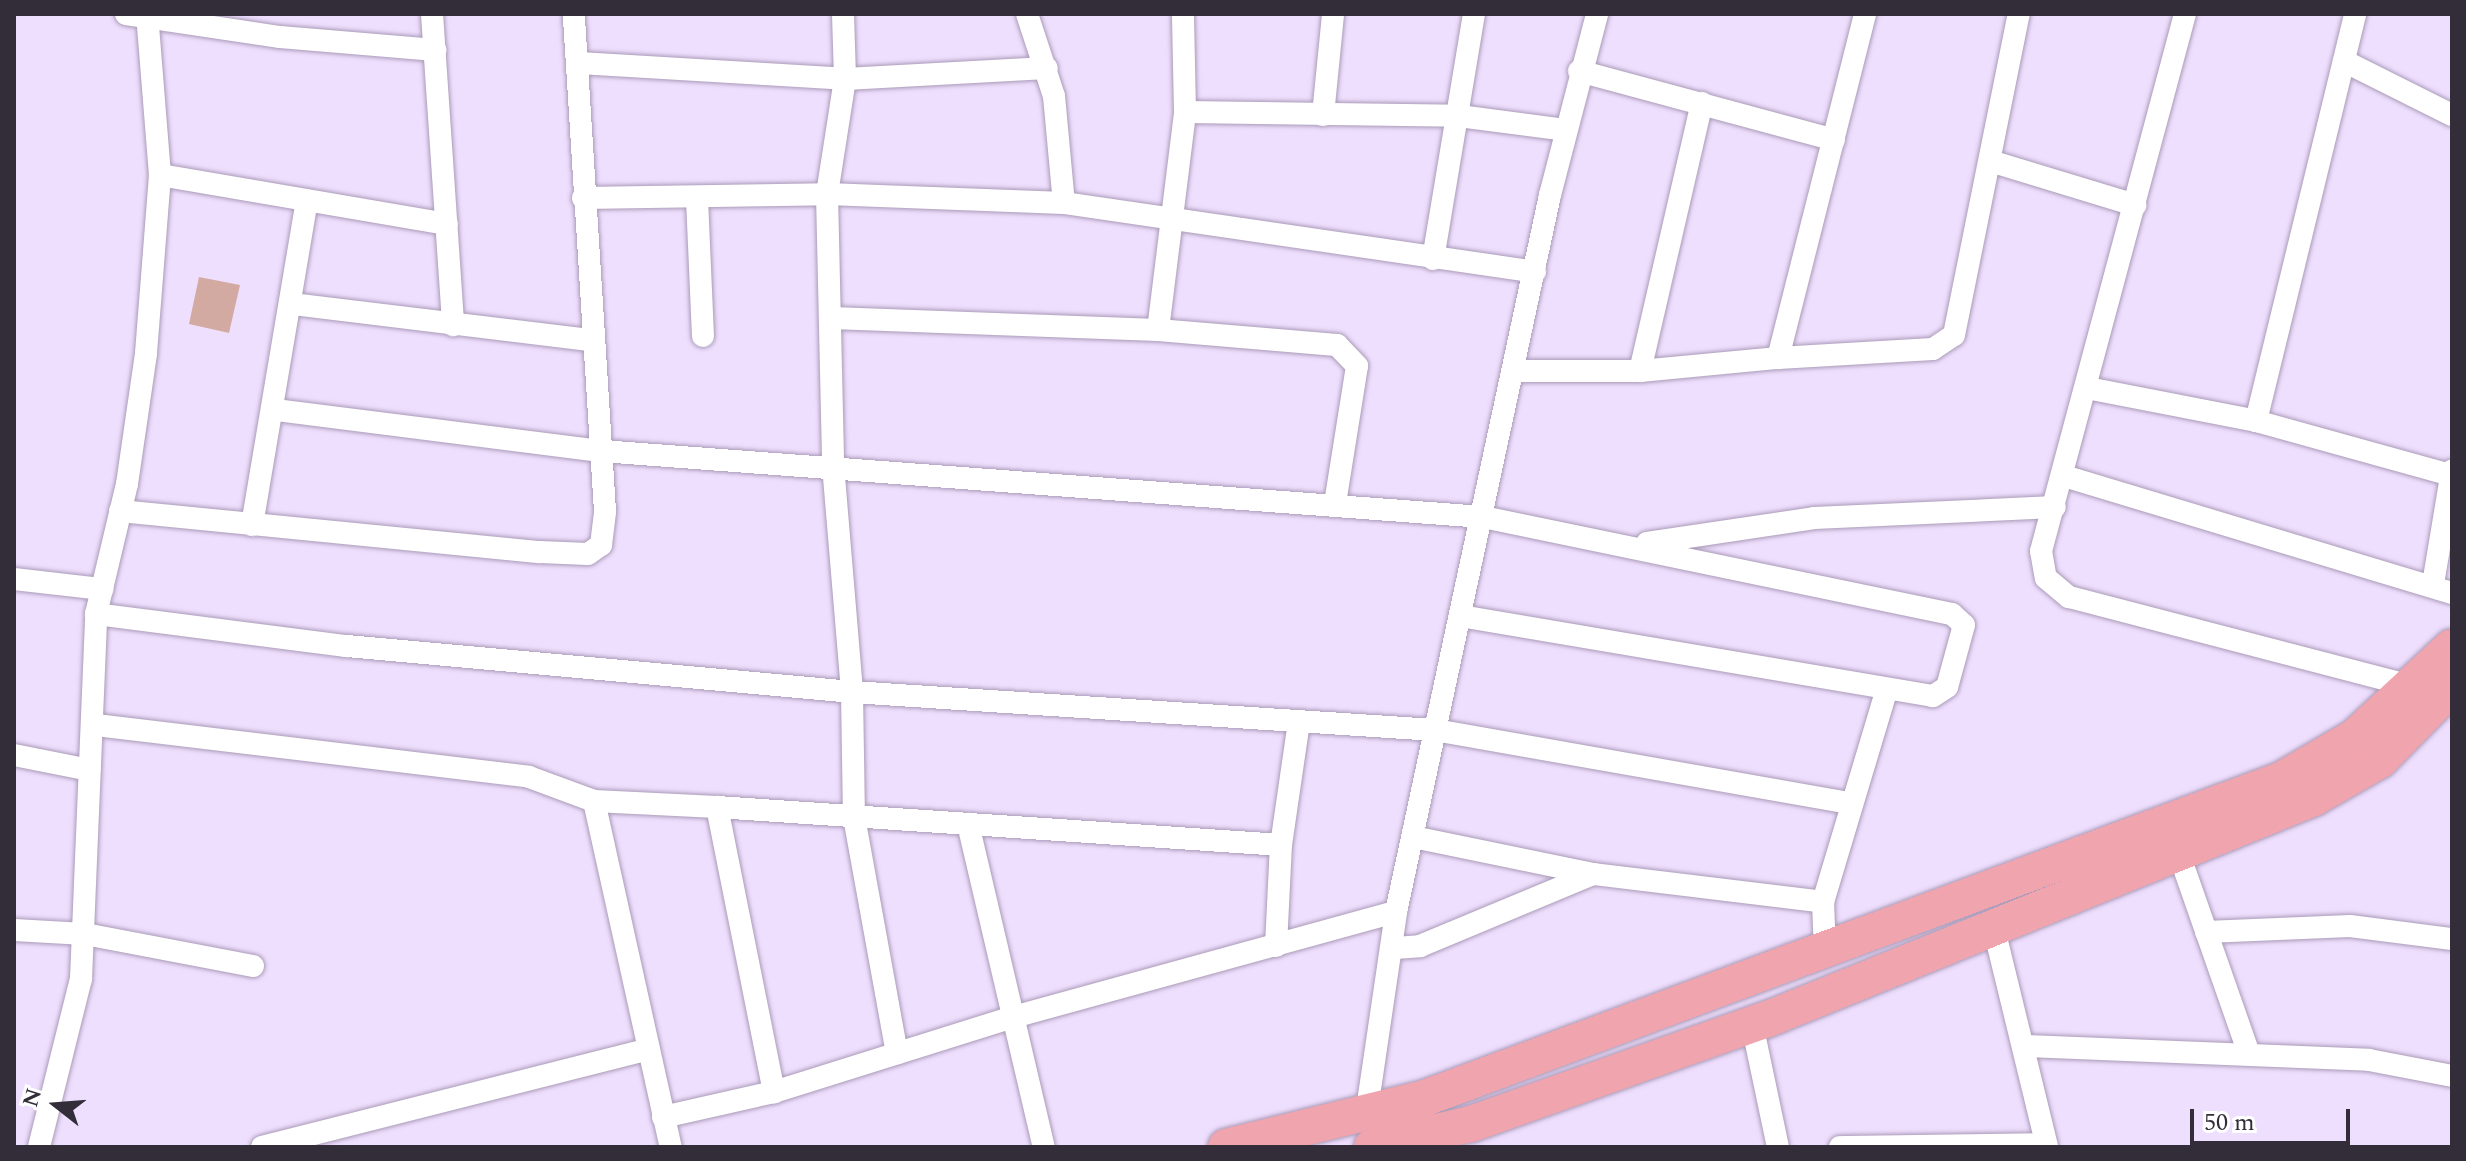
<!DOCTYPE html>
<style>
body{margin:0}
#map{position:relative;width:2466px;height:1161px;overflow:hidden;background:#efdffe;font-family:Spectral,serif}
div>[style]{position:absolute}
.building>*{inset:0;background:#d2aaa2}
.roads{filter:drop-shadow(0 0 2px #aa9bb8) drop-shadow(0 0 2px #aa9bb8)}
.street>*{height:22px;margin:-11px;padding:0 11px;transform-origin:11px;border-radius:11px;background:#fff}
.primary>*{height:36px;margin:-18px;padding:0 18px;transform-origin:18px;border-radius:18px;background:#f0a4ae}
span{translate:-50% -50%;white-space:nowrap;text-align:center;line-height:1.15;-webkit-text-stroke:6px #fff;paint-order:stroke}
.frame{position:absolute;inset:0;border:16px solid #332d39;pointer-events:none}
.north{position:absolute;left:16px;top:1065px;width:80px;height:80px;-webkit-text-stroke:6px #fff;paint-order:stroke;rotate:287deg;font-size:22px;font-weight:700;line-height:32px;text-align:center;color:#332d39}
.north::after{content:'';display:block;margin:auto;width:28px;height:36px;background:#332d39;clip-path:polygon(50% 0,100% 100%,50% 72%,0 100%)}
.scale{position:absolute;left:2190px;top:1109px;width:160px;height:36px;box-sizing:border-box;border:4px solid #332d39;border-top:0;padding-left:10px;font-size:24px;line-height:28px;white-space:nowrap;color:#332d39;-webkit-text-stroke:6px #fff;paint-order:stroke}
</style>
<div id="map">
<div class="building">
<i style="clip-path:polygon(199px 277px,240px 285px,229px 333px,189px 324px)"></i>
</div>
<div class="roads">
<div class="street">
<i style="left:126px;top:14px;width:156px;rotate:8.5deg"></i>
<i style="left:280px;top:37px;width:156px;rotate:4.8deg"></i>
<i style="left:432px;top:14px;width:312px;rotate:86.1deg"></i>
<i style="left:843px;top:14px;width:65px;rotate:88.2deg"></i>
<i style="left:845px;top:79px;width:116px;rotate:98.9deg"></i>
<i style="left:827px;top:194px;width:271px;rotate:88.7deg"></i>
<i style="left:833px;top:465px;width:228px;rotate:85.2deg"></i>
<i style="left:852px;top:692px;width:125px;rotate:89.1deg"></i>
<i style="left:854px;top:817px;width:240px;rotate:79.7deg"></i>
<i style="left:1027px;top:14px;width:86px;rotate:71.8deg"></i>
<i style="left:1054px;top:96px;width:107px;rotate:84.7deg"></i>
<i style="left:2185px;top:14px;width:556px;rotate:105.01deg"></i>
<i style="left:2041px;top:551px;width:27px;rotate:80deg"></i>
<i style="left:2046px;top:578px;width:30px;rotate:40deg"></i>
<i style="left:2069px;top:597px;width:352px;rotate:14.6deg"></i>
<i style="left:2344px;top:61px;width:121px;rotate:26.6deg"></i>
<i style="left:579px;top:63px;width:266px;rotate:3.4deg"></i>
<i style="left:845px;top:79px;width:202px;rotate:-3.1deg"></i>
<i style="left:1579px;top:71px;width:264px;rotate:15.1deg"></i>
<i style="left:1185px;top:112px;width:274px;rotate:0.8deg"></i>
<i style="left:1459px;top:116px;width:107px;rotate:7.5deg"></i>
<i style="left:1323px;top:115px;width:101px;rotate:-84.3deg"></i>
<i style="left:1990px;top:161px;width:152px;rotate:16.9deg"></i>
<i style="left:160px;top:175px;width:291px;rotate:9.7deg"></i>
<i style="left:583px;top:198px;width:244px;rotate:-0.9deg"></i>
<i style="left:827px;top:194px;width:237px;rotate:2.2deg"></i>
<i style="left:1064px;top:203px;width:476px;rotate:8.3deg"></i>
<i style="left:697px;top:199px;width:137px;rotate:87.5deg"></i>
<i style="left:1433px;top:259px;width:248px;rotate:-80.5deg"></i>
<i style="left:292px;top:304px;width:301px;rotate:6.9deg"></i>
<i style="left:832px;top:318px;width:326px;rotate:2.1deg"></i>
<i style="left:1158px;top:330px;width:180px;rotate:4.8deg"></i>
<i style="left:1337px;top:345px;width:29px;rotate:46deg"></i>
<i style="left:1357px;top:366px;width:140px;rotate:99.1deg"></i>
<i style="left:1158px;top:330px;width:220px;rotate:-82.9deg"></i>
<i style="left:1185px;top:112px;width:98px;rotate:-91.2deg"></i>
<i style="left:1778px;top:358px;width:155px;rotate:-3.3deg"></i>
<i style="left:1933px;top:349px;width:25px;rotate:-34deg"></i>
<i style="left:1954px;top:335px;width:328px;rotate:-78.6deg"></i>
<i style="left:1514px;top:371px;width:126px"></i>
<i style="left:1640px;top:371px;width:139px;rotate:-5.4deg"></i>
<i style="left:1778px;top:358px;width:355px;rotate:-75.8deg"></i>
<i style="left:1640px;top:371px;width:275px;rotate:-77deg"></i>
<i style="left:2087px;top:388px;width:172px;rotate:11deg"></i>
<i style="left:2256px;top:421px;width:202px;rotate:15.5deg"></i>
<i style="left:276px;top:410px;width:328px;rotate:7.2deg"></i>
<i style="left:601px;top:451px;width:884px;rotate:4.28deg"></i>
<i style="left:1483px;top:517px;width:479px;rotate:11.7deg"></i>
<i style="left:1952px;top:614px;width:16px;rotate:43deg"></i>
<i style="left:1964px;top:625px;width:64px;rotate:105.3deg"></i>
<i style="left:1947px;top:687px;width:17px;rotate:147deg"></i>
<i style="left:1933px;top:696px;width:480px;rotate:-170.4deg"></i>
<i style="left:2256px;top:421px;width:419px;rotate:-76.3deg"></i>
<i style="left:2064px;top:476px;width:405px;rotate:16.8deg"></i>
<i style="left:120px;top:511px;width:422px;rotate:5.6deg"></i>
<i style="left:540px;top:552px;width:48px;rotate:2.4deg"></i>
<i style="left:588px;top:554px;width:16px;rotate:-35deg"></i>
<i style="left:601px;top:545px;width:34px;rotate:-83deg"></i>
<i style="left:605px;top:511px;width:498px;rotate:-93.6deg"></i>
<i style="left:252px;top:525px;width:329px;rotate:-80.4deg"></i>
<i style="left:1647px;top:543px;width:169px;rotate:-8.5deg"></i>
<i style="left:1814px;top:518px;width:241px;rotate:-2.6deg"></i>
<i style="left:14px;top:579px;width:89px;rotate:6.5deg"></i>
<i style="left:2433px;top:584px;width:115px;rotate:-80.5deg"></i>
<i style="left:96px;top:614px;width:253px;rotate:7.3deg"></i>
<i style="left:347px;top:646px;width:507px;rotate:5.2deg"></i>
<i style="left:852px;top:692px;width:584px;rotate:3.73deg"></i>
<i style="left:1435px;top:730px;width:421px;rotate:10deg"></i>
<i style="left:96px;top:725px;width:436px;rotate:6.8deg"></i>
<i style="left:529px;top:777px;width:69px;rotate:20.3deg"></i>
<i style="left:594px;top:801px;width:123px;rotate:2.8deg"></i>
<i style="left:717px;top:807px;width:291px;rotate:78.7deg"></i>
<i style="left:14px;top:755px;width:77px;rotate:11.2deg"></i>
<i style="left:594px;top:801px;width:354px;rotate:77.5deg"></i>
<i style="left:717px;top:807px;width:565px;rotate:3.85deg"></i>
<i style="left:968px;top:824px;width:332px;rotate:76.8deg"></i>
<i style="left:1413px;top:837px;width:184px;rotate:11.6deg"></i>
<i style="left:1593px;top:874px;width:232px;rotate:6.9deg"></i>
<i style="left:2179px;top:854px;width:212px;rotate:70.7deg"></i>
<i style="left:1994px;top:929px;width:224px;rotate:76.3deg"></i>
<i style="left:14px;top:930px;width:71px;rotate:3.2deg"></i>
<i style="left:85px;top:934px;width:171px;rotate:10.8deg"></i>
<i style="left:2206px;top:932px;width:144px;rotate:-2.4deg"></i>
<i style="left:2350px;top:926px;width:103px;rotate:7.3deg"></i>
<i style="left:1276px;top:946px;width:101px;rotate:-87.2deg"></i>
<i style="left:1281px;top:845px;width:125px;rotate:-81.7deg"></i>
<i style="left:1394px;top:948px;width:26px;rotate:-4deg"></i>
<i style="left:1420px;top:946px;width:187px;rotate:-22.6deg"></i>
<i style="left:1825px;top:953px;width:51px;rotate:-92.2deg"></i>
<i style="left:1823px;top:902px;width:222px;rotate:-73.3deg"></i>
<i style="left:1752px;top:1024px;width:126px;rotate:78.1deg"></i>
<i style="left:2027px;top:1046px;width:342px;rotate:2.3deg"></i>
<i style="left:2369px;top:1060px;width:85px;rotate:10.9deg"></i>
<i style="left:1366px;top:1116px;width:206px;rotate:-81.6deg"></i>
<i style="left:1396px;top:912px;width:733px;rotate:-77.88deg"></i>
<i style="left:1550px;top:195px;width:187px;rotate:-75.4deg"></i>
<i style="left:663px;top:1117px;width:114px;rotate:-12.7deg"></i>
<i style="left:774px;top:1092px;width:247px;rotate:-17.4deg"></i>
<i style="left:1010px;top:1018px;width:400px;rotate:-15.4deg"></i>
<i style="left:39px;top:1147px;width:173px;rotate:-76deg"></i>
<i style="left:81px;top:979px;width:365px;rotate:-87.6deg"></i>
<i style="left:96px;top:614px;width:134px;rotate:-76.6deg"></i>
<i style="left:127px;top:484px;width:132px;rotate:-81.7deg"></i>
<i style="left:146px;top:353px;width:179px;rotate:-85.5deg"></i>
<i style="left:160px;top:175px;width:162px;rotate:-94.6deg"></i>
<i style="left:262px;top:1147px;width:398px;rotate:-14.2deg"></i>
<i style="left:1840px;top:1147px;width:206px;rotate:-0.8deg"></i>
</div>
<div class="primary">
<i style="left:1226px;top:1147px;width:205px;rotate:-13.8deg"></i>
<i style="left:1425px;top:1098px;width:913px;rotate:-20.38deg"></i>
<i style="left:2281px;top:780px;width:86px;rotate:-30.2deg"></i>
<i style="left:2355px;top:737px;width:132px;rotate:-42.9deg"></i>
<i style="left:1372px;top:1147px;width:102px;rotate:-13.1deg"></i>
<i style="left:1471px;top:1124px;width:315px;rotate:-19.5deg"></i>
<i style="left:1768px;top:1019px;width:589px;rotate:-22.04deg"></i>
<i style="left:2314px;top:798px;width:76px;rotate:-29.9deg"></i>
<i style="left:2380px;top:760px;width:103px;rotate:-45.4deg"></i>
</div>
</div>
<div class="frame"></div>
<div class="north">N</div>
<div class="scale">50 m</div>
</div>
